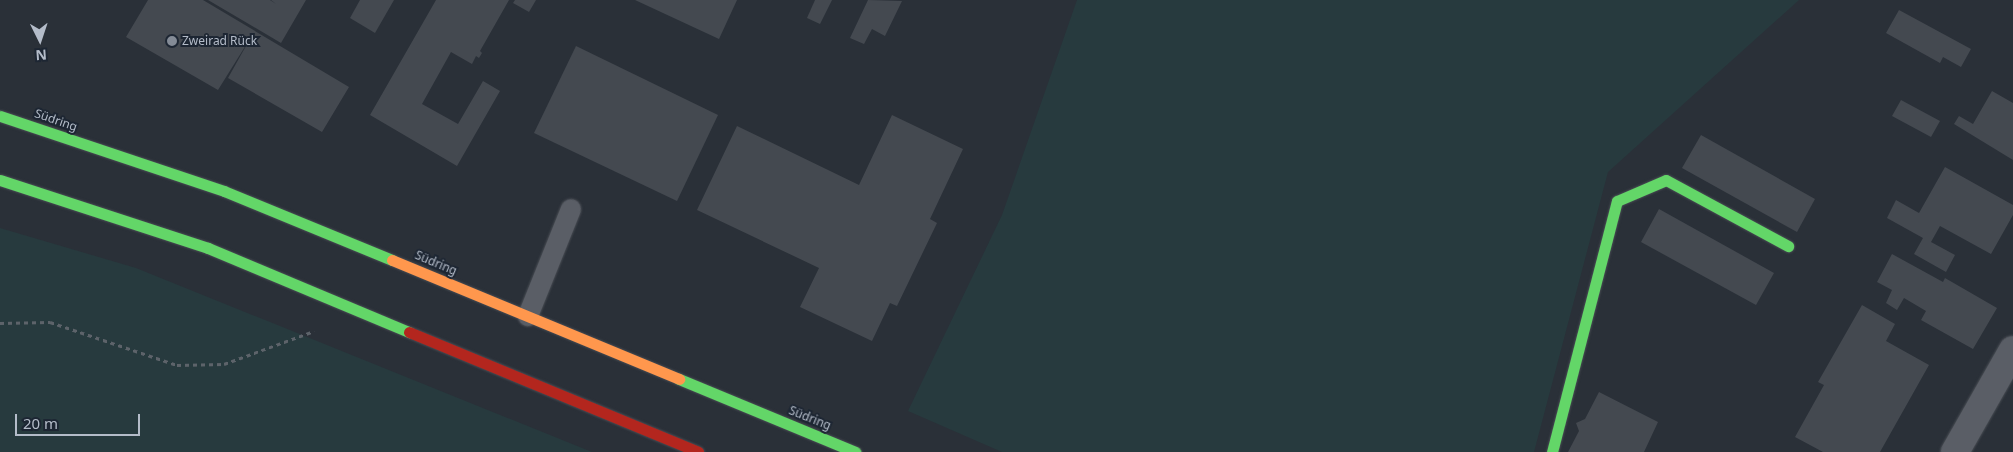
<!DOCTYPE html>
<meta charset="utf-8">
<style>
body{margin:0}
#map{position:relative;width:2013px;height:452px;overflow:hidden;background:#2a3038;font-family:"Noto Sans",sans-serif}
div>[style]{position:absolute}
.green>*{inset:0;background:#273a3e}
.building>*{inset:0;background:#444950}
.path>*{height:3px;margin-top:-1.5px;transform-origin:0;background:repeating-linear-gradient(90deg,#5d636a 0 4px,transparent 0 8px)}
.roads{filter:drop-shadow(0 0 1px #484c53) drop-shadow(0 0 1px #484c53)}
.lane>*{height:20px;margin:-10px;padding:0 10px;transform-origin:10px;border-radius:10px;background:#5a5e66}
.street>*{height:28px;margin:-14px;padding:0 14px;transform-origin:14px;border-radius:14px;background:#5a5e66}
.fast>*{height:11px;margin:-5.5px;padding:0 5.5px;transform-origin:5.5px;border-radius:5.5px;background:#63d668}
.slow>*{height:11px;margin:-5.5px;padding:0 5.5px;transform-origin:5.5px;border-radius:5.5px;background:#ff974d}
.jam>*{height:11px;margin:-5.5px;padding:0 5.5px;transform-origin:5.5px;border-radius:5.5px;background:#b3261e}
.dots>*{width:14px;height:14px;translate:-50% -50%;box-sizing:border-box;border:2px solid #1d2633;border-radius:50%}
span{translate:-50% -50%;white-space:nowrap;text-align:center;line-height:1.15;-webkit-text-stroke:4px #1d2633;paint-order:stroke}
.poi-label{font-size:12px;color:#b4bcc9}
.left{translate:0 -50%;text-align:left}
.street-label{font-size:12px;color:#b4bcc9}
.north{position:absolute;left:15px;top:15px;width:50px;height:50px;-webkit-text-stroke:4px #1d2633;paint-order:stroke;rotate:176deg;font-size:14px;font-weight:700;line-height:20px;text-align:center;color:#b4bcc9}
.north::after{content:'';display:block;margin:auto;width:18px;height:22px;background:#b4bcc9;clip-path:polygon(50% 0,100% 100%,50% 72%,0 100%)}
.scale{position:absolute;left:15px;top:414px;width:125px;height:22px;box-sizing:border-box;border:2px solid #b4bcc9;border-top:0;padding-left:6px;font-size:15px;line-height:18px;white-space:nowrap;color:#b4bcc9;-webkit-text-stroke:4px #1d2633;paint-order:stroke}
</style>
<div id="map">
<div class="green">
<i style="clip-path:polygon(1077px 0,1799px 0,1608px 172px,1534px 452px,1002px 452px,908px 411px,1002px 215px)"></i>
<i style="clip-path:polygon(0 228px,136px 268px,592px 452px,0 452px)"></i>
</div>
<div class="building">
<i style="clip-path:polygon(148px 0,203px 0,349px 87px,322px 132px,228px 78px,251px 37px,218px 90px,126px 37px)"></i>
<i style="clip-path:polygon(208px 0,270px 0,276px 4px,271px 0,306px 0,281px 43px)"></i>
<i style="clip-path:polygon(360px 0,394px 0,375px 33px,350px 18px)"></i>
<i style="clip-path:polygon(436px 0,509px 0,480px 51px,482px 53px,479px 58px,476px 56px,472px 64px,451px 52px,422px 104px,458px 124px,483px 81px,500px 91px,457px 166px,370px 115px)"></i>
<i style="clip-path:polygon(515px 0,536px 0,529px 12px,513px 3px)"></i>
<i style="clip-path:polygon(635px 0,737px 0,719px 39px)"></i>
<i style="clip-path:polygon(815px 0,832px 0,820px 24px,807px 18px)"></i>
<i style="clip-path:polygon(868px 0,902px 1px,885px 36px,872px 29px,864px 44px,850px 38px)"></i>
<i style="clip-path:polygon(1899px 10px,1971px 49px,1961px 67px,1943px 57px,1940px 63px,1886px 33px)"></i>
<i style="clip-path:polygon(576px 46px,718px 115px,677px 201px,534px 133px)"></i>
<i style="clip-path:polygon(1992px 91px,2013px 103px,2013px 160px,1954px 124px,1959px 116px,1973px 124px)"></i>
<i style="clip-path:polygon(1901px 100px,1940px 121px,1931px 137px,1892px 116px)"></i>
<i style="clip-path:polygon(892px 115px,963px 149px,930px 219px,937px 223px,897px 306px,890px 303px,872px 341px,800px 307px,819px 268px,697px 210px,737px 126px,859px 185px)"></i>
<i style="clip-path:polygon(1701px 135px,1815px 199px,1797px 232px,1682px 168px)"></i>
<i style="clip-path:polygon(1945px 167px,2013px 205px,2013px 215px,1991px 254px,1940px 226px,1931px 242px,1955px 255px,1946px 272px,1914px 254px,1923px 238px,1887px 218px,1896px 200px,1919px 213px)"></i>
<i style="clip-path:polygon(1659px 209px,1774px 273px,1756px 305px,1641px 242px)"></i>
<i style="clip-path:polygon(1892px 254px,1943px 282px,1945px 278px,1997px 308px,1973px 349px,1921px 320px,1926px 311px,1904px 298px,1897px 310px,1886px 303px,1892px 290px,1877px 282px)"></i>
<i style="clip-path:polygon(1862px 305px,1895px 324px,1886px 341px,1929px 365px,1880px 452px,1823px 452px,1795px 437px,1824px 385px,1818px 382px)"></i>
<i style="clip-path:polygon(1599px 392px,1658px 422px,1644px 452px,1568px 452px,1579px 431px,1576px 423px,1585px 419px)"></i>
</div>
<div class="path">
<i style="left:0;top:323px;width:50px;rotate:-1.1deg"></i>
<i style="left:50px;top:322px;width:134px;rotate:18.7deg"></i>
<i style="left:177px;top:365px;width:47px;rotate:-1.2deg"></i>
<i style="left:224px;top:364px;width:96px;rotate:-20.1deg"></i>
</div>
<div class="roads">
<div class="lane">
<i style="left:528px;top:316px;width:115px;rotate:-68.1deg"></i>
</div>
<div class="street">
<i style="left:1955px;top:452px;width:117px;rotate:-60.4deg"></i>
</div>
<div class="fast">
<i style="left:0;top:116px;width:236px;rotate:18.5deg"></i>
<i style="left:224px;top:191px;width:182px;rotate:22.3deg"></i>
<i style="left:0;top:180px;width:219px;rotate:18.1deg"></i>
<i style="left:208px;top:248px;width:218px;rotate:22.7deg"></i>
<i style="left:679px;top:379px;width:191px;rotate:22.5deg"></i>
<i style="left:1552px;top:452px;width:259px;rotate:-75.5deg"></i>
<i style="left:1617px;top:201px;width:53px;rotate:-23.2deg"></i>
<i style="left:1666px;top:180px;width:139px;rotate:28.4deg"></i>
</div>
<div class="slow">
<i style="left:392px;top:260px;width:311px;rotate:22.5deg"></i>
</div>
<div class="jam">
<i style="left:409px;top:332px;width:313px;rotate:22.5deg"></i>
</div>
</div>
<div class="dots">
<i style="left:172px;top:41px;background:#848b96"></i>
</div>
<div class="poi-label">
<span class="left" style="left:182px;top:41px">Zweirad Rück</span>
</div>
<div class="street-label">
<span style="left:56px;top:120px;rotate:19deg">Südring</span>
<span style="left:436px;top:263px;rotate:23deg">Südring</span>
<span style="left:810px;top:418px;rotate:22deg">Südring</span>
</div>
<div class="north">N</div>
<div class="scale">20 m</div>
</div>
